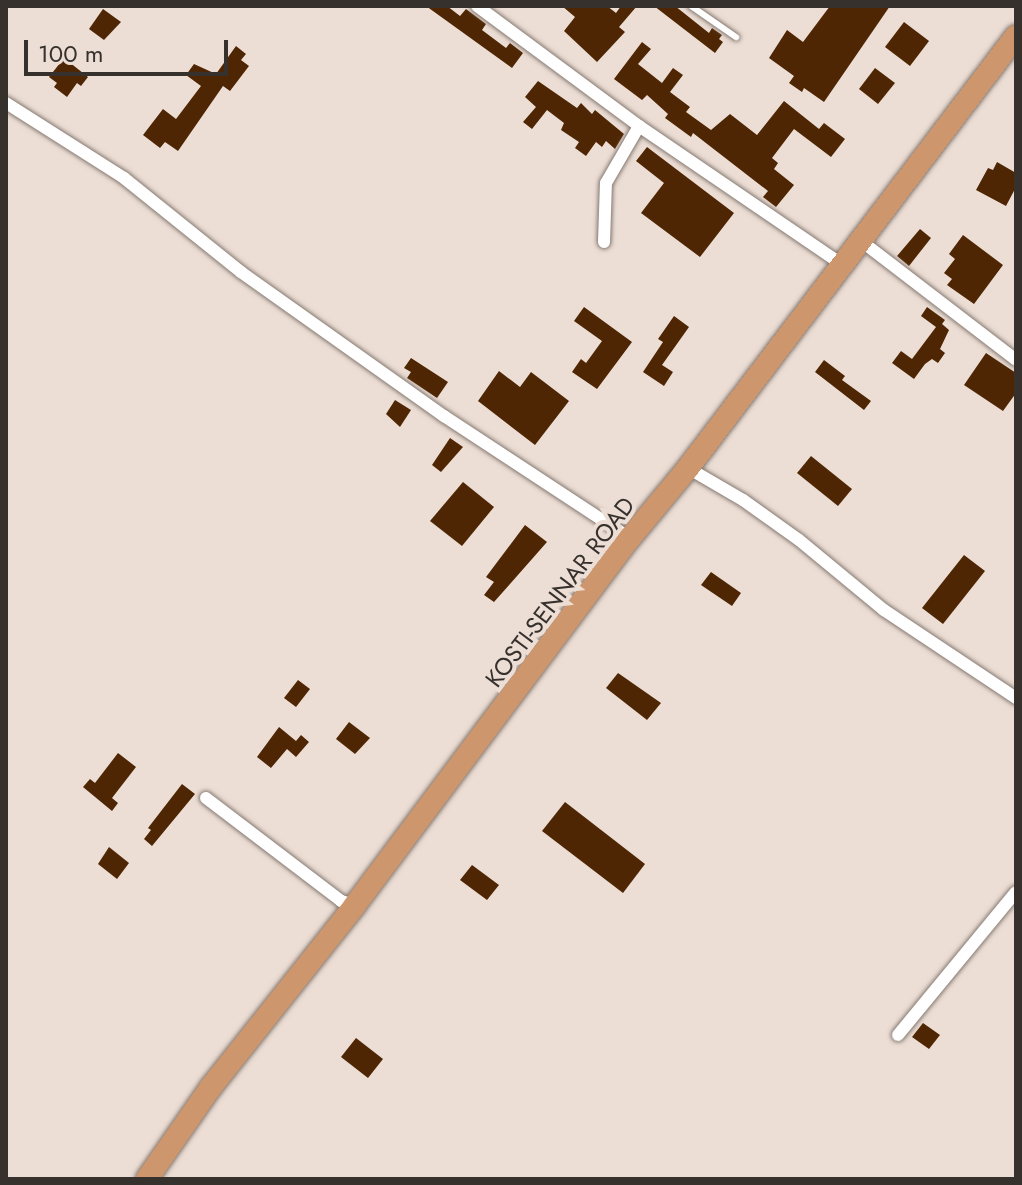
<!DOCTYPE html>
<style>
body{margin:0}
#map{position:relative;width:1022px;height:1185px;overflow:hidden;background:#ecded5;font-family:Jost,sans-serif}
div>[style]{position:absolute}
.building>*{inset:0;background:#4f2603}
.roads{filter:drop-shadow(0 0 2px #857971) drop-shadow(0 0 2px #857971)}
.service>*{height:6px;margin:-3px;padding:0 3px;transform-origin:3px;border-radius:3px;background:#fff}
.minor>*{height:12px;margin:-6px;padding:0 6px;transform-origin:6px;border-radius:6px;background:#fff}
.trunk>*{height:22px;margin:-11px;padding:0 11px;transform-origin:11px;border-radius:11px;background:#ce966c}
span{translate:-50% -50%;white-space:nowrap;text-align:center;line-height:1.15;-webkit-text-stroke:8px #ecded5;paint-order:stroke}
.street-label{font-size:24px;color:#36312d}
.frame{position:absolute;inset:0;border:8px solid #36312d;pointer-events:none}
.scale{position:absolute;left:24px;top:40px;width:204px;height:36px;box-sizing:border-box;border:4px solid #36312d;border-top:0;padding-left:10px;font-size:24px;line-height:28px;white-space:nowrap;color:#36312d;-webkit-text-stroke:6px #ecded5;paint-order:stroke}
</style>
<div id="map">
<div class="building">
<i style="clip-path:polygon(426px 6px,447px 6px,460px 16px,466px 9px,486px 24px,482px 30px,506px 48px,510px 43px,523px 53px,512px 68px)"></i>
<i style="clip-path:polygon(562px 6px,607px 6px,616px 13px,621px 6px,637px 6px,619px 27px,625px 32px,597px 62px,564px 31px,575px 17px)"></i>
<i style="clip-path:polygon(654px 6px,675px 6px,709px 33px,712px 28px,722px 35px,719px 39px,723px 42px,715px 53px)"></i>
<i style="clip-path:polygon(830px 6px,890px 6px,824px 102px,804px 88px,802px 92px,789px 83px,794px 76px,769px 58px,787px 30px,803px 42px)"></i>
<i style="clip-path:polygon(103px 9px,121px 22px,104px 40px,89px 29px)"></i>
<i style="clip-path:polygon(904px 22px,929px 41px,910px 66px,885px 47px)"></i>
<i style="clip-path:polygon(642px 42px,651px 49px,638px 64px,662px 83px,673px 68px,683px 75px,670px 92px,690px 107px,686px 112px,711px 130px,730px 114px,757px 135px,784px 101px,819px 129px,824px 123px,845px 139px,831px 157px,794px 129px,772px 158px,778px 163px,774px 169px,794px 185px,776px 207px,763px 197px,768px 191px,693px 133px,691px 137px,665px 118px,668px 114px,647px 95px,642px 100px,614px 79px)"></i>
<i style="clip-path:polygon(236px 46px,246px 54px,241px 60px,249px 66px,230px 91px,223px 86px,178px 151px,165px 142px,160px 148px,143px 135px,163px 109px,176px 119px,201px 86px,186px 75px,194px 64px,216px 74px)"></i>
<i style="clip-path:polygon(64px 58px,88px 77px,81px 86px,77px 83px,67px 97px,54px 87px,57px 83px,49px 77px)"></i>
<i style="clip-path:polygon(875px 68px,895px 83px,878px 104px,859px 89px)"></i>
<i style="clip-path:polygon(538px 81px,577px 108px,581px 103px,592px 114px,595px 110px,624px 134px,615px 149px,606px 141px,602px 147px,596px 142px,586px 156px,575px 148px,579px 142px,561px 130px,564px 123px,547px 110px,532px 129px,523px 122px,536px 107px,525px 97px)"></i>
<i style="clip-path:polygon(647px 147px,734px 213px,700px 257px,641px 213px,664px 183px,636px 161px)"></i>
<i style="clip-path:polygon(997px 162px,1016px 173px,1016px 187px,1006px 206px,976px 190px,988px 168px,993px 170px)"></i>
<i style="clip-path:polygon(920px 229px,931px 238px,909px 266px,897px 256px)"></i>
<i style="clip-path:polygon(963px 235px,1003px 265px,974px 304px,947px 285px,952px 279px,944px 273px,955px 259px,949px 254px)"></i>
<i style="clip-path:polygon(584px 307px,632px 342px,597px 389px,572px 372px,581px 359px,586px 363px,602px 341px,574px 321px)"></i>
<i style="clip-path:polygon(927px 307px,945px 320px,942px 324px,949px 330px,940px 349px,945px 353px,938px 363px,932px 359px,925px 364px,914px 379px,892px 363px,901px 351px,912px 359px,936px 327px,921px 316px)"></i>
<i style="clip-path:polygon(674px 316px,689px 327px,662px 365px,673px 372px,664px 386px,643px 372px,663px 342px,658px 339px)"></i>
<i style="clip-path:polygon(986px 353px,1016px 373px,1016px 393px,1003px 411px,964px 385px)"></i>
<i style="clip-path:polygon(411px 358px,448px 382px,437px 398px,407px 378px,411px 372px,404px 368px)"></i>
<i style="clip-path:polygon(824px 360px,845px 376px,842px 380px,871px 401px,864px 410px,815px 372px)"></i>
<i style="clip-path:polygon(499px 371px,520px 387px,531px 372px,569px 401px,535px 445px,478px 401px)"></i>
<i style="clip-path:polygon(395px 400px,411px 410px,400px 427px,386px 414px)"></i>
<i style="clip-path:polygon(450px 438px,463px 447px,441px 472px,432px 465px)"></i>
<i style="clip-path:polygon(811px 456px,852px 489px,838px 506px,797px 473px)"></i>
<i style="clip-path:polygon(463px 482px,494px 507px,462px 546px,430px 521px)"></i>
<i style="clip-path:polygon(525px 525px,547px 542px,494px 602px,484px 595px,494px 582px,486px 577px)"></i>
<i style="clip-path:polygon(964px 555px,985px 571px,943px 624px,922px 608px)"></i>
<i style="clip-path:polygon(711px 572px,741px 593px,732px 606px,701px 585px)"></i>
<i style="clip-path:polygon(618px 673px,661px 703px,647px 720px,606px 688px)"></i>
<i style="clip-path:polygon(298px 680px,310px 689px,296px 707px,284px 698px)"></i>
<i style="clip-path:polygon(349px 722px,370px 738px,355px 754px,336px 739px)"></i>
<i style="clip-path:polygon(279px 727px,296px 741px,301px 735px,309px 742px,296px 757px,287px 749px,271px 768px,257px 757px)"></i>
<i style="clip-path:polygon(118px 753px,136px 767px,112px 798px,118px 803px,112px 811px,83px 787px,90px 779px,95px 783px)"></i>
<i style="clip-path:polygon(182px 784px,195px 794px,152px 846px,144px 839px,151px 830px,148px 828px)"></i>
<i style="clip-path:polygon(565px 802px,645px 864px,623px 893px,542px 831px)"></i>
<i style="clip-path:polygon(109px 847px,129px 863px,117px 879px,98px 864px)"></i>
<i style="clip-path:polygon(472px 865px,499px 885px,487px 900px,460px 880px)"></i>
<i style="clip-path:polygon(923px 1023px,940px 1035px,929px 1049px,912px 1037px)"></i>
<i style="clip-path:polygon(356px 1038px,383px 1059px,368px 1078px,341px 1057px)"></i>
</div>
<div class="roads">
<div class="service">
<i style="left:691px;top:6px;width:55px;rotate:34.6deg"></i>
</div>
<div class="minor">
<i style="left:477px;top:6px;width:202px;rotate:36.5deg"></i>
<i style="left:639px;top:126px;width:245px;rotate:34.3deg"></i>
<i style="left:6px;top:103px;width:140px;rotate:32.4deg"></i>
<i style="left:124px;top:178px;width:150px;rotate:38.8deg"></i>
<i style="left:241px;top:272px;width:249px;rotate:35.4deg"></i>
<i style="left:444px;top:416px;width:222px;rotate:33.3deg"></i>
<i style="left:861px;top:241px;width:195px;rotate:37.5deg"></i>
<i style="left:604px;top:242px;width:59px;rotate:-88.1deg"></i>
<i style="left:606px;top:183px;width:66px;rotate:-59.9deg"></i>
<i style="left:688px;top:468px;width:64px;rotate:30.2deg"></i>
<i style="left:743px;top:500px;width:69px;rotate:35.5deg"></i>
<i style="left:799px;top:540px;width:110px;rotate:39.5deg"></i>
<i style="left:884px;top:610px;width:159px;rotate:33.7deg"></i>
<i style="left:206px;top:798px;width:170px;rotate:37.3deg"></i>
<i style="left:341px;top:901px;width:15px;rotate:16deg"></i>
<i style="left:898px;top:1035px;width:185px;rotate:-50.5deg"></i>
</div>
<div class="trunk">
<i style="left:147px;top:1179px;width:112px;rotate:-55.2deg"></i>
<i style="left:211px;top:1087px;width:232px;rotate:-51.6deg"></i>
<i style="left:355px;top:905px;width:459px;rotate:-53.2deg"></i>
<i style="left:630px;top:538px;width:91px;rotate:-50.4deg"></i>
<i style="left:688px;top:468px;width:542px;rotate:-52.79deg"></i>
</div>
</div>
<div class="street-label">
<span style="left:560px;top:592px;rotate:-53deg">KOSTI-SENNAR ROAD</span>
</div>
<div class="frame"></div>
<div class="scale">100 m</div>
</div>
